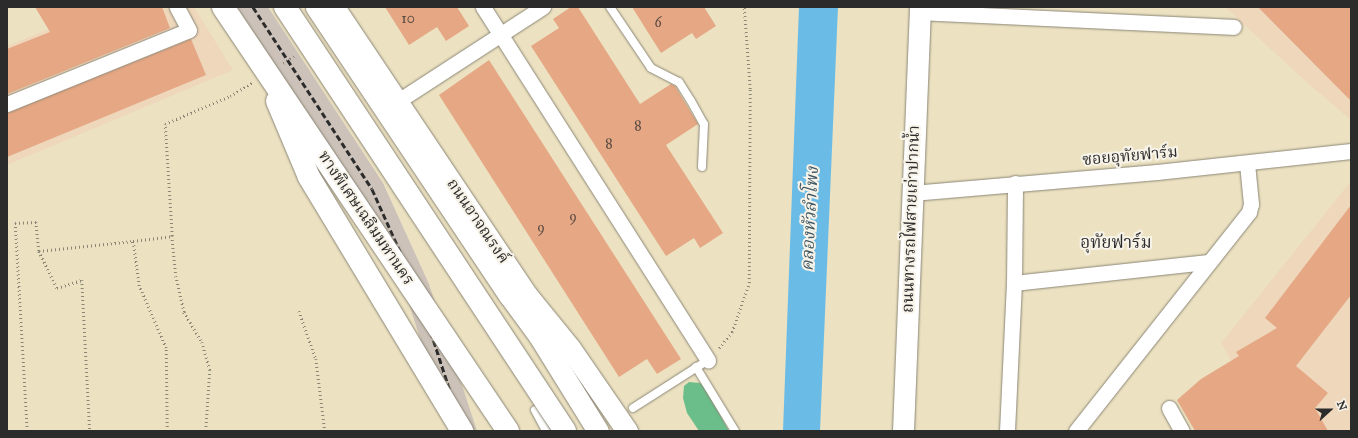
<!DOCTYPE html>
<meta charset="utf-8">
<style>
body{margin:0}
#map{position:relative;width:1358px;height:438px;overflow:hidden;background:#ece2c2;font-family:"IM FELL Great Primer","Noto Serif Thai",serif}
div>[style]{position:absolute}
.built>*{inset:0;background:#eed7bb}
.industrial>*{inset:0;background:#ccc2b9}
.forest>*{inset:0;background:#6bbe8a}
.water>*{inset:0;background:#6abce6}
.building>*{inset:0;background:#e5a784}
.path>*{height:2.5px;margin-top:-1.25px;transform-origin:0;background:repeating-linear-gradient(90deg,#8c8676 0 1px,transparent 0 4px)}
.roads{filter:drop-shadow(0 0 1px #8c8676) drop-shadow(0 0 1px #8c8676)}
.lane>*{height:8px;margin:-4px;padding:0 4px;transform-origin:4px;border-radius:4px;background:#fff}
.street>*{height:15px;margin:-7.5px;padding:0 7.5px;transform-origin:7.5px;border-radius:7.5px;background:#fff}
.secondary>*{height:21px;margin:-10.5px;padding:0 10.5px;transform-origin:10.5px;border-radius:10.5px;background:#fff}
.rail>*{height:3px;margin-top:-1.5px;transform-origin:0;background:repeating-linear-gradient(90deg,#2b2b2b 0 6px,transparent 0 9px)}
.bridges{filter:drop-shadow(0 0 1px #8c8676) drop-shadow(0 0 1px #8c8676)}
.highway-bridge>*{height:22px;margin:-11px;padding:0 11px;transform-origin:11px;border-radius:11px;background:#fff}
span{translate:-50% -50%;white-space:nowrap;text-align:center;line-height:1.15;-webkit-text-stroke:4px #f7f3e8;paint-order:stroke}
.number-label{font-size:14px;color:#5a4a41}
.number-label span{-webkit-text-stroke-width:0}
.street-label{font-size:16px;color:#2b2b2b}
.water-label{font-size:17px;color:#3e5663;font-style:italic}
.neighbourhood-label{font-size:17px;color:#2b2b2b}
.frame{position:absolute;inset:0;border:8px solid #2b2b2b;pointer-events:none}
.north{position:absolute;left:1310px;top:390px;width:40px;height:40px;-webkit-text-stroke:3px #f7f3e8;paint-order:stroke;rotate:69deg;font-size:11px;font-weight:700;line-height:16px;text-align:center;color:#2b2b2b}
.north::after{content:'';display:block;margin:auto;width:14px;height:18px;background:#2b2b2b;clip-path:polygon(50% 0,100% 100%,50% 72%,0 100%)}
</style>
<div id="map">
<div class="built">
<i style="clip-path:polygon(103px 7px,194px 7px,233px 70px,7px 165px,7px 46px)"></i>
<i style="clip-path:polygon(1225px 7px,1351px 7px,1351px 120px,1304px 80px)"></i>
<i style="clip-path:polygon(1351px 181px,1351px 431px,1272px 431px,1221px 343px)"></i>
</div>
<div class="industrial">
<i style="clip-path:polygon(237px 7px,268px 7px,383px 183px,429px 284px,477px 431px,450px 431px,406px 295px,361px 195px)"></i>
</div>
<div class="forest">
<i style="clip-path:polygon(689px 382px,700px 383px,705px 388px,729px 431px,699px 431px,687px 413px,683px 398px,684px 386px)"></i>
</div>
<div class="water">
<i style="clip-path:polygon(799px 7px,838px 7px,820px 431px,783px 431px)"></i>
</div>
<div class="building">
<i style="clip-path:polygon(35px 7px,162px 7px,170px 28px,7px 94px,7px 49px,50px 32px)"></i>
<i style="clip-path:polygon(385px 7px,457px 7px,469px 26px,446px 41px,437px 27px,409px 45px)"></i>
<i style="clip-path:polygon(571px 7px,578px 7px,640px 104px,671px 84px,675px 86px,698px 124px,666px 145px,723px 233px,700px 248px,694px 238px,666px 256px,531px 46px,559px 28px,553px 19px)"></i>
<i style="clip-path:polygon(632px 7px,704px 7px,716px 26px,696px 39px,692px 33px,661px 53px)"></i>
<i style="clip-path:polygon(1258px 7px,1351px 7px,1351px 101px)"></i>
<i style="clip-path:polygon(191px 39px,206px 75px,7px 157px,7px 113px)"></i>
<i style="clip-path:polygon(489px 60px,681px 359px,657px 374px,647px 359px,619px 377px,439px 95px)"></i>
<i style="clip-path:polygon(1351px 205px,1351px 295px,1296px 366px,1328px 393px,1315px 408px,1328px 431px,1195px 431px,1177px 400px,1201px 379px,1239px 356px,1236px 352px,1277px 328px,1265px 318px)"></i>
</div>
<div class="path">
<i style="left:283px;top:63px;width:13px;rotate:-32deg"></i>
<i style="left:172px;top:236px;width:112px;rotate:-93.6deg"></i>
<i style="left:165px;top:124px;width:71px;rotate:-23.3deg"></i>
<i style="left:230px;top:96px;width:26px;rotate:-31deg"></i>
<i style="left:39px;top:251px;width:95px;rotate:-6.1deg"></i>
<i style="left:299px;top:311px;width:51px;rotate:70.5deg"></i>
<i style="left:316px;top:359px;width:73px;rotate:82.9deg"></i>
<i style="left:719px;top:348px;width:21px;rotate:-51deg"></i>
<i style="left:732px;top:332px;width:52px;rotate:-70.9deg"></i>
<i style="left:749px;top:283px;width:194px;rotate:-89.7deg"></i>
<i style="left:750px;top:89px;width:82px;rotate:-94.2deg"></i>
<i style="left:27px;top:431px;width:208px;rotate:-93.3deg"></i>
<i style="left:15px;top:223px;width:21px;rotate:-3deg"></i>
<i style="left:36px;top:222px;width:29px;rotate:84deg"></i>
<i style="left:39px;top:251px;width:41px;rotate:64.1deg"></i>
<i style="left:57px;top:288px;width:26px;rotate:-18deg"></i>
<i style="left:82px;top:280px;width:151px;rotate:87deg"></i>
<i style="left:167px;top:431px;width:83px;rotate:-90.7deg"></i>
<i style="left:166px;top:348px;width:68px;rotate:-113.5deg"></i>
<i style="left:139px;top:286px;width:45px;rotate:-97.6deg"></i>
<i style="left:133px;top:241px;width:39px;rotate:-7deg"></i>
<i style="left:172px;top:236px;width:40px;rotate:84.3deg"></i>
<i style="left:176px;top:276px;width:37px;rotate:77deg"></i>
<i style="left:184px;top:312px;width:35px;rotate:59deg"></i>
<i style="left:202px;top:342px;width:29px;rotate:74deg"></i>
<i style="left:210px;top:370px;width:61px;rotate:93.8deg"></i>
</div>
<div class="roads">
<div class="lane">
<i style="left:610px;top:7px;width:73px;rotate:56.1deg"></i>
<i style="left:651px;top:68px;width:31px;rotate:27deg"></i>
<i style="left:679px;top:82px;width:22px;rotate:58deg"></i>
<i style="left:691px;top:101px;width:26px;rotate:61deg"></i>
<i style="left:704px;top:124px;width:43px;rotate:92.7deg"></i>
<i style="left:696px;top:367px;width:75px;rotate:58.6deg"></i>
<i style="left:633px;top:408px;width:89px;rotate:-32.6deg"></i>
<i style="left:535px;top:410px;width:24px;rotate:62deg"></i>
</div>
<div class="street">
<i style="left:483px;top:7px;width:419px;rotate:57.5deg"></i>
<i style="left:920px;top:12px;width:314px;rotate:2.7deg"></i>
<i style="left:398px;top:101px;width:173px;rotate:-33deg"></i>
<i style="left:7px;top:104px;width:196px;rotate:-22.1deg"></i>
<i style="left:189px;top:30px;width:26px;rotate:-118deg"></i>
<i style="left:912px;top:193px;width:246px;rotate:-4.9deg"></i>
<i style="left:1157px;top:172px;width:195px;rotate:-6.2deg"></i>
<i style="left:1014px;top:283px;width:195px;rotate:-6.2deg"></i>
<i style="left:1169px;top:408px;width:26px;rotate:61deg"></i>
<i style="left:1007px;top:431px;width:148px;rotate:-87.3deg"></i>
<i style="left:1014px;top:283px;width:100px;rotate:-89.4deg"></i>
<i style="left:1076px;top:431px;width:279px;rotate:-51.7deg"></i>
<i style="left:1249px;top:212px;width:8px;rotate:-76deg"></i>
<i style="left:1251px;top:204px;width:41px;rotate:-95.6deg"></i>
</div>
<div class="secondary">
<i style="left:316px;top:7px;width:347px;rotate:56.2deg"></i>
<i style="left:509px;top:295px;width:51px;rotate:53.8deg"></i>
<i style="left:539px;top:336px;width:112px;rotate:58.2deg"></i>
<i style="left:334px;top:7px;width:347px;rotate:56.2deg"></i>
<i style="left:527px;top:295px;width:68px;rotate:50.9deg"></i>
<i style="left:570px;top:348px;width:101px;rotate:55.5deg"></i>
<i style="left:903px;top:431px;width:424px;rotate:-87.7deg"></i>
</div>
</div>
<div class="rail">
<i style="left:253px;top:7px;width:217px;rotate:56.8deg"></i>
<i style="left:372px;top:189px;width:110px;rotate:65.8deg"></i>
<i style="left:417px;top:289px;width:149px;rotate:72.1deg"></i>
</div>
<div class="bridges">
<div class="highway-bridge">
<i style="left:223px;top:7px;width:511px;rotate:56.09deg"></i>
<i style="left:285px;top:7px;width:508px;rotate:56.56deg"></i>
<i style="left:277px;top:101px;width:82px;rotate:67.2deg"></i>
<i style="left:309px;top:177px;width:297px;rotate:58.9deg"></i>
</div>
</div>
<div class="number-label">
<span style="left:408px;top:19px">10</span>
<span style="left:658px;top:23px">6</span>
<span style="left:638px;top:126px">8</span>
<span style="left:609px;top:144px">8</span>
<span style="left:573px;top:217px">9</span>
<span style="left:541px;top:228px">9</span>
</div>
<div class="street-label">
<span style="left:1130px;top:156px;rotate:-5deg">ซอยอุทัยฟาร์ม</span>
<span style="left:366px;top:218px;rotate:56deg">ทางพิเศษเฉลิมมหานคร</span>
<span style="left:911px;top:219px;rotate:-88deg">ถนนทางรถไฟสายเก่าปากน้ำ</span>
<span style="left:478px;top:221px;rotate:56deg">ถนนอาจณรงค์</span>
</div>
<div class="water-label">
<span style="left:810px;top:219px;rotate:-87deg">คลองหัวลำโพง</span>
</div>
<div class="neighbourhood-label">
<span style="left:1116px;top:243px">อุทัยฟาร์ม</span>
</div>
<div class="frame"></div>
<div class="north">N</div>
</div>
